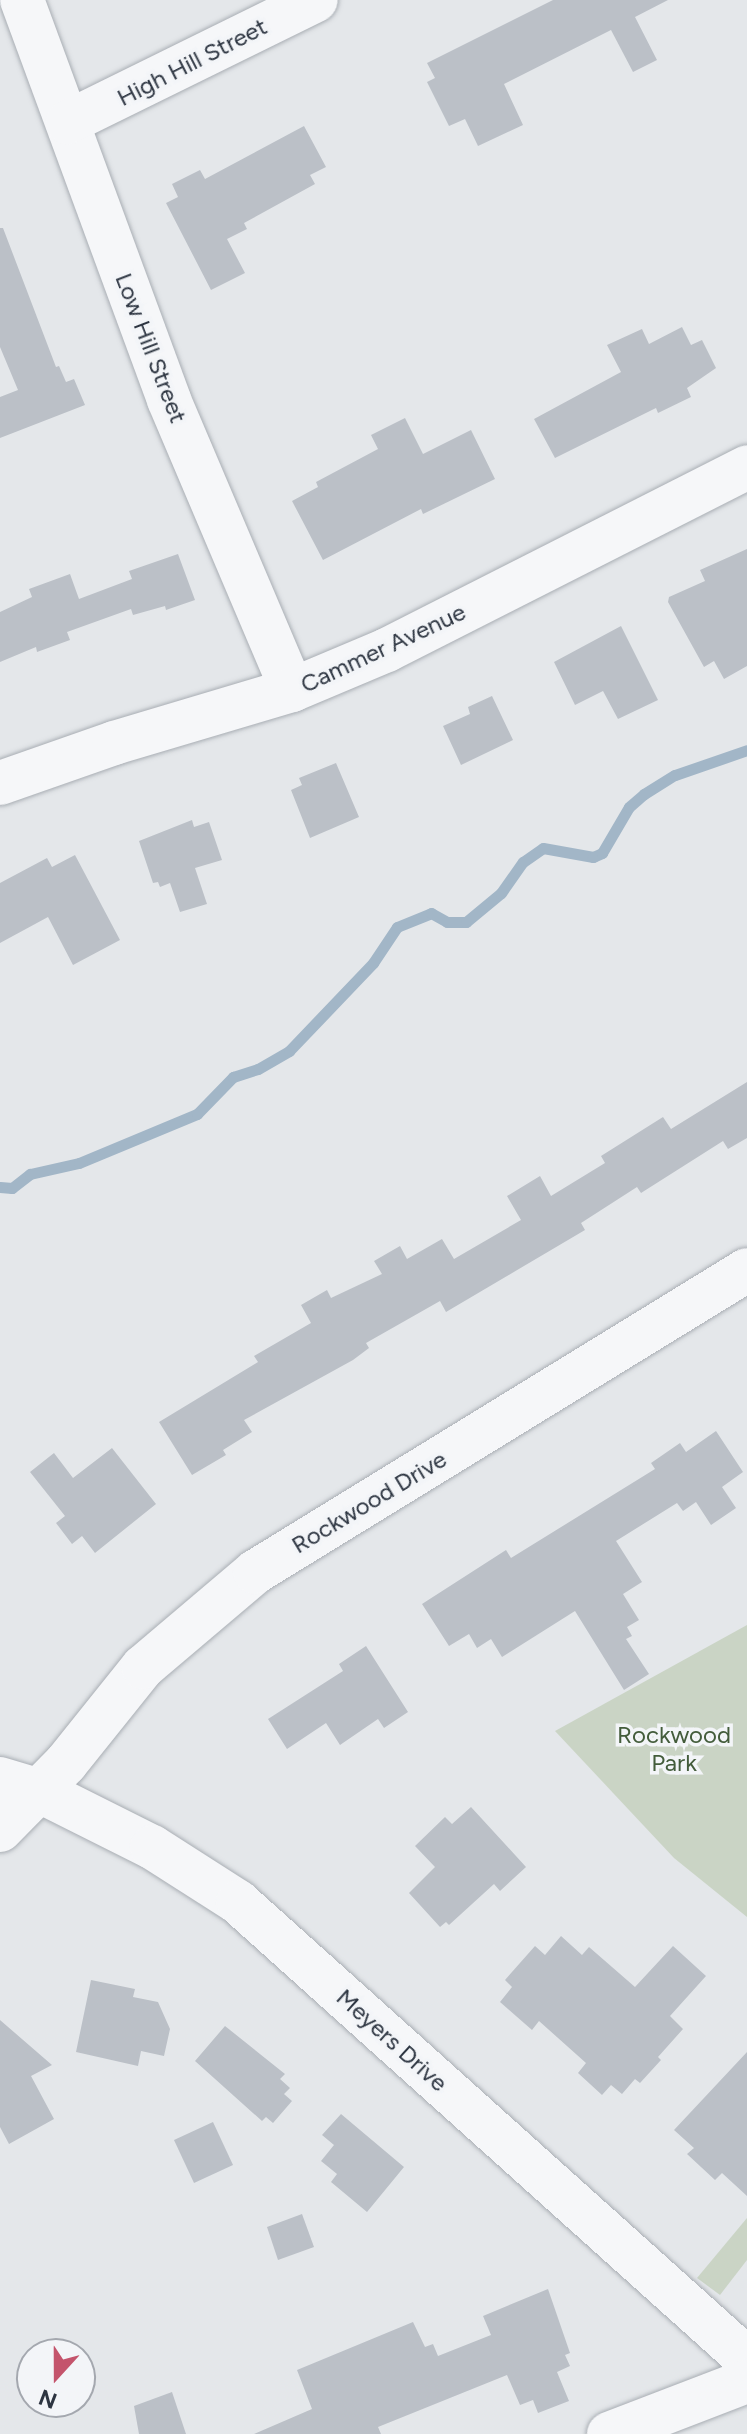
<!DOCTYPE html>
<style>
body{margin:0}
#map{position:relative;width:747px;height:2434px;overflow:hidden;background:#e4e7ea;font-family:Figtree,sans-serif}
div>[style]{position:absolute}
.green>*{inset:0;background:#cad4c5}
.stream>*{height:11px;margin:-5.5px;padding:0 5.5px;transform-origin:5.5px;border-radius:5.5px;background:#a2b6c7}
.building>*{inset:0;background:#bbc0c7}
.roads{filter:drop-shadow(0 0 2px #a9aeb4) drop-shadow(0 0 2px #a9aeb4)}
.minor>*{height:44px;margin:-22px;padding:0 22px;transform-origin:22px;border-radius:22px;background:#f6f7f9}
span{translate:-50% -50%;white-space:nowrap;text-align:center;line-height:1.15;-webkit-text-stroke:7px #f3f5f8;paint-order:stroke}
.street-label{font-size:24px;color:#2d3541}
.park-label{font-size:24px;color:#435c3b}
.north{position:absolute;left:16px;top:2338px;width:80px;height:80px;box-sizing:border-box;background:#f3f5f8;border:2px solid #a4a8af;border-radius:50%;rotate:201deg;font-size:22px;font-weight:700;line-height:32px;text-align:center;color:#2d3541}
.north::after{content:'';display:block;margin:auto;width:28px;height:36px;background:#c4546c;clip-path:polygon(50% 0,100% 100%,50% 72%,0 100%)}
</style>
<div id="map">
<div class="green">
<i style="clip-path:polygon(747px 1625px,747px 1917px,674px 1858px,555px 1731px)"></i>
<i style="clip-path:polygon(747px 2218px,747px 2260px,720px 2295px,697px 2278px)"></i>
</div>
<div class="stream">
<i style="left:0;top:1187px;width:12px;rotate:5deg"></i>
<i style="left:12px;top:1188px;width:23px;rotate:-38deg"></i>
<i style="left:30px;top:1174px;width:50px;rotate:-12.7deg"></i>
<i style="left:79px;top:1163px;width:128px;rotate:-22.6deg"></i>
<i style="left:197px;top:1114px;width:52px;rotate:-45.8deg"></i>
<i style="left:233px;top:1077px;width:26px;rotate:-18deg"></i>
<i style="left:258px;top:1069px;width:36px;rotate:-30deg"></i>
<i style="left:289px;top:1051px;width:122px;rotate:-46.3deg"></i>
<i style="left:373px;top:963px;width:43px;rotate:-56.3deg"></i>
<i style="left:397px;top:927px;width:37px;rotate:-22deg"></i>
<i style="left:431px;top:913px;width:18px;rotate:29deg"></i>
<i style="left:447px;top:922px;width:19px"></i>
<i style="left:466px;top:922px;width:45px;rotate:-39.6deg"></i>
<i style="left:501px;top:893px;width:38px;rotate:-55deg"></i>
<i style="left:523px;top:862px;width:24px;rotate:-35deg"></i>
<i style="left:543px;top:848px;width:51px;rotate:10.2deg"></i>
<i style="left:593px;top:857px;width:10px;rotate:-24deg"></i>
<i style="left:602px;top:853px;width:53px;rotate:-59.6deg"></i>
<i style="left:629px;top:807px;width:20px;rotate:-41deg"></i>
<i style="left:644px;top:794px;width:36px;rotate:-32deg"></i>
<i style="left:675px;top:775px;width:76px;rotate:-19.1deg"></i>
</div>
<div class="building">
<i style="clip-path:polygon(553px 0,668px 0,635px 17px,657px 60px,633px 72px,611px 30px,504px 84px,523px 125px,478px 146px,465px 119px,449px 126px,427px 82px,435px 78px,427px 63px)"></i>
<i style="clip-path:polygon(304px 126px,326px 167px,310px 175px,315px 184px,244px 223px,247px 229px,227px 239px,245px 273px,211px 290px,166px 203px,178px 197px,172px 184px,200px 170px,205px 179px)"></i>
<i style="clip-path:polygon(0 228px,3px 228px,56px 367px,59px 366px,66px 382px,74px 379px,85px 405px,0 438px,0 397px,18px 390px,0 347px)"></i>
<i style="clip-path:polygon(682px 327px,691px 345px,702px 340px,716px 368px,687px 388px,691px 397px,658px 413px,656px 408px,555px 458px,534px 419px,621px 372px,607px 345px,642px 329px,649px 344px)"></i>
<i style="clip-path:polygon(405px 418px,423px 454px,471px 430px,495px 479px,423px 514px,421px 509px,323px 560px,292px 501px,318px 487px,316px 482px,378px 449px,371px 435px)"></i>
<i style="clip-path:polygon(747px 549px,747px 666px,724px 679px,714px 661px,704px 667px,668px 602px,669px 597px,705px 581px,700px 570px)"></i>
<i style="clip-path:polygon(178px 554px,195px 600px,166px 610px,165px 606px,133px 615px,131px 609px,67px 632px,70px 640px,37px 652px,36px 647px,0 662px,0 612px,32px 597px,29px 589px,70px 574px,79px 599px,132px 579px,129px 571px)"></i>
<i style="clip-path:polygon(621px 626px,658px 700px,618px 719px,603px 691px,575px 705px,554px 662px)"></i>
<i style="clip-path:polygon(492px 696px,513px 740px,461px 765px,443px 726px,470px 714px,468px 707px)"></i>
<i style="clip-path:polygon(336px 763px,359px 817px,310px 838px,291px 790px,302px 785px,299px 778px)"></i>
<i style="clip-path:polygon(192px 820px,194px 827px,209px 822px,222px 860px,195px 868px,207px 904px,180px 912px,170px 883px,160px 887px,158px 882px,153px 883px,139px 841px)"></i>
<i style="clip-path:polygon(75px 855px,120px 940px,73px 965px,48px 917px,0 943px,0 883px,47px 858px,52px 867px)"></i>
<i style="clip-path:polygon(747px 1082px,747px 1138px,728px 1149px,723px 1141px,641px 1193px,637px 1187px,581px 1223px,585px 1230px,446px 1312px,440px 1301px,366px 1343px,369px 1348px,353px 1360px,244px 1420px,252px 1432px,223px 1450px,226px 1455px,192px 1475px,159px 1422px,258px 1362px,254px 1356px,311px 1323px,301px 1305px,327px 1290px,331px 1298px,382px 1274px,374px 1261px,400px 1246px,407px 1259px,442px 1239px,454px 1259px,521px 1220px,507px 1196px,540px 1176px,551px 1196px,605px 1163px,601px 1156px,663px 1117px,671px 1129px)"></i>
<i style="clip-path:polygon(716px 1431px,743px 1472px,722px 1487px,736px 1508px,711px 1525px,696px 1502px,683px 1511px,677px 1503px,616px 1541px,642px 1582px,623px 1594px,639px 1620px,627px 1627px,632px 1636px,626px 1639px,649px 1674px,624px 1690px,575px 1611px,502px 1657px,491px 1639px,477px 1648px,469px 1634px,449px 1646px,422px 1604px,506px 1550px,511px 1558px,655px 1469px,651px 1463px,680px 1443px,686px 1452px)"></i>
<i style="clip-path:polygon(112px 1448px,156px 1504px,95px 1553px,82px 1536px,72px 1544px,56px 1523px,65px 1516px,30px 1472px,54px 1453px,73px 1478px)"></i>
<i style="clip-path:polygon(366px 1646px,408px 1712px,384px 1728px,378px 1719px,340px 1745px,326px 1723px,287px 1749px,268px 1719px,343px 1671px,339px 1664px)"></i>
<i style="clip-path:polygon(471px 1807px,526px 1867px,500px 1891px,494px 1884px,449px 1925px,446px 1922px,440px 1927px,409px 1893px,435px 1867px,415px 1846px,445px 1817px,452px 1824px)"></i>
<i style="clip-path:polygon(561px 1936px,582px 1955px,589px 1947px,635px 1987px,673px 1946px,706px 1976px,670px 2016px,683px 2029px,658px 2057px,661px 2060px,640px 2083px,635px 2079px,622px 2094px,611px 2085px,602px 2095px,578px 2073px,586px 2063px,539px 2021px,532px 2030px,500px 2002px,512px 1987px,505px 1980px,535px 1946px,545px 1955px)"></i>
<i style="clip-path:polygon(91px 1980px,135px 1989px,133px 1997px,158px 2002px,170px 2029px,164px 2056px,141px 2051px,138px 2066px,76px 2052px)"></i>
<i style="clip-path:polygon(0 2020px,52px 2065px,31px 2076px,54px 2119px,9px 2144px,0 2127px)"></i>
<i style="clip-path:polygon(225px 2026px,285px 2074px,280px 2079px,290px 2088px,284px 2094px,292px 2101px,273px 2123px,266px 2117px,262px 2121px,195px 2061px)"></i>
<i style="clip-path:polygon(747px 2052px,747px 2196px,722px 2173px,715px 2180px,687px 2154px,694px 2148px,674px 2130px)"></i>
<i style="clip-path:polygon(341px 2114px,404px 2167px,367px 2212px,331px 2182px,337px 2174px,321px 2161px,334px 2145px,322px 2135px)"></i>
<i style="clip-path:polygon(213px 2122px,233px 2165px,194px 2183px,174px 2140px)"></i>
<i style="clip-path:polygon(302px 2214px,314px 2247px,278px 2260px,267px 2227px)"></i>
<i style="clip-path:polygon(548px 2289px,570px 2353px,565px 2355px,570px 2366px,557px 2372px,569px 2401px,538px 2413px,533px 2400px,520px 2405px,507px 2375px,378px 2427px,381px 2434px,254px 2434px,312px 2409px,297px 2370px,413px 2322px,425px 2347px,433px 2344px,438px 2356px,491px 2335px,483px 2316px)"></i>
<i style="clip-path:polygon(172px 2392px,186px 2434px,139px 2434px,134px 2406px)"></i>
</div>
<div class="roads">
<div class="minor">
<i style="left:22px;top:0;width:426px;rotate:69.8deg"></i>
<i style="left:169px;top:400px;width:315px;rotate:67deg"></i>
<i style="left:68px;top:122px;width:276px;rotate:-26.2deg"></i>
<i style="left:0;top:783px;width:121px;rotate:-19.3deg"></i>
<i style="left:114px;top:743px;width:186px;rotate:-16.6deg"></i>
<i style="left:292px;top:690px;width:103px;rotate:-22.8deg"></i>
<i style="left:387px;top:650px;width:404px;rotate:-26.9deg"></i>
<i style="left:0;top:1779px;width:42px;rotate:16.7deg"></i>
<i style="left:40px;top:1791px;width:125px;rotate:26.6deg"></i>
<i style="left:152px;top:1847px;width:102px;rotate:32.6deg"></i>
<i style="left:238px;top:1902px;width:684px;rotate:41.92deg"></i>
<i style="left:0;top:1830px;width:94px;rotate:-45.4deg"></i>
<i style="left:66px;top:1763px;width:123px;rotate:-51.3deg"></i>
<i style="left:143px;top:1667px;width:147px;rotate:-40.3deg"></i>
<i style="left:255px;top:1572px;width:577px;rotate:-31.54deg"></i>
<i style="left:609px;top:2434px;width:148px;rotate:-21deg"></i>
</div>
</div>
<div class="street-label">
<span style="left:192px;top:62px;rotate:-27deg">High Hill Street</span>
<span style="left:151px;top:348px;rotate:69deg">Low Hill Street</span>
<span style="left:383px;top:648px;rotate:-25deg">Cammer Avenue</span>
<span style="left:369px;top:1502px;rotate:-31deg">Rockwood Drive</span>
<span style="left:392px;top:2040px;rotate:42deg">Meyers Drive</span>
</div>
<div class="park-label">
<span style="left:674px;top:1749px">Rockwood<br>Park</span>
</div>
<div class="north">N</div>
</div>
